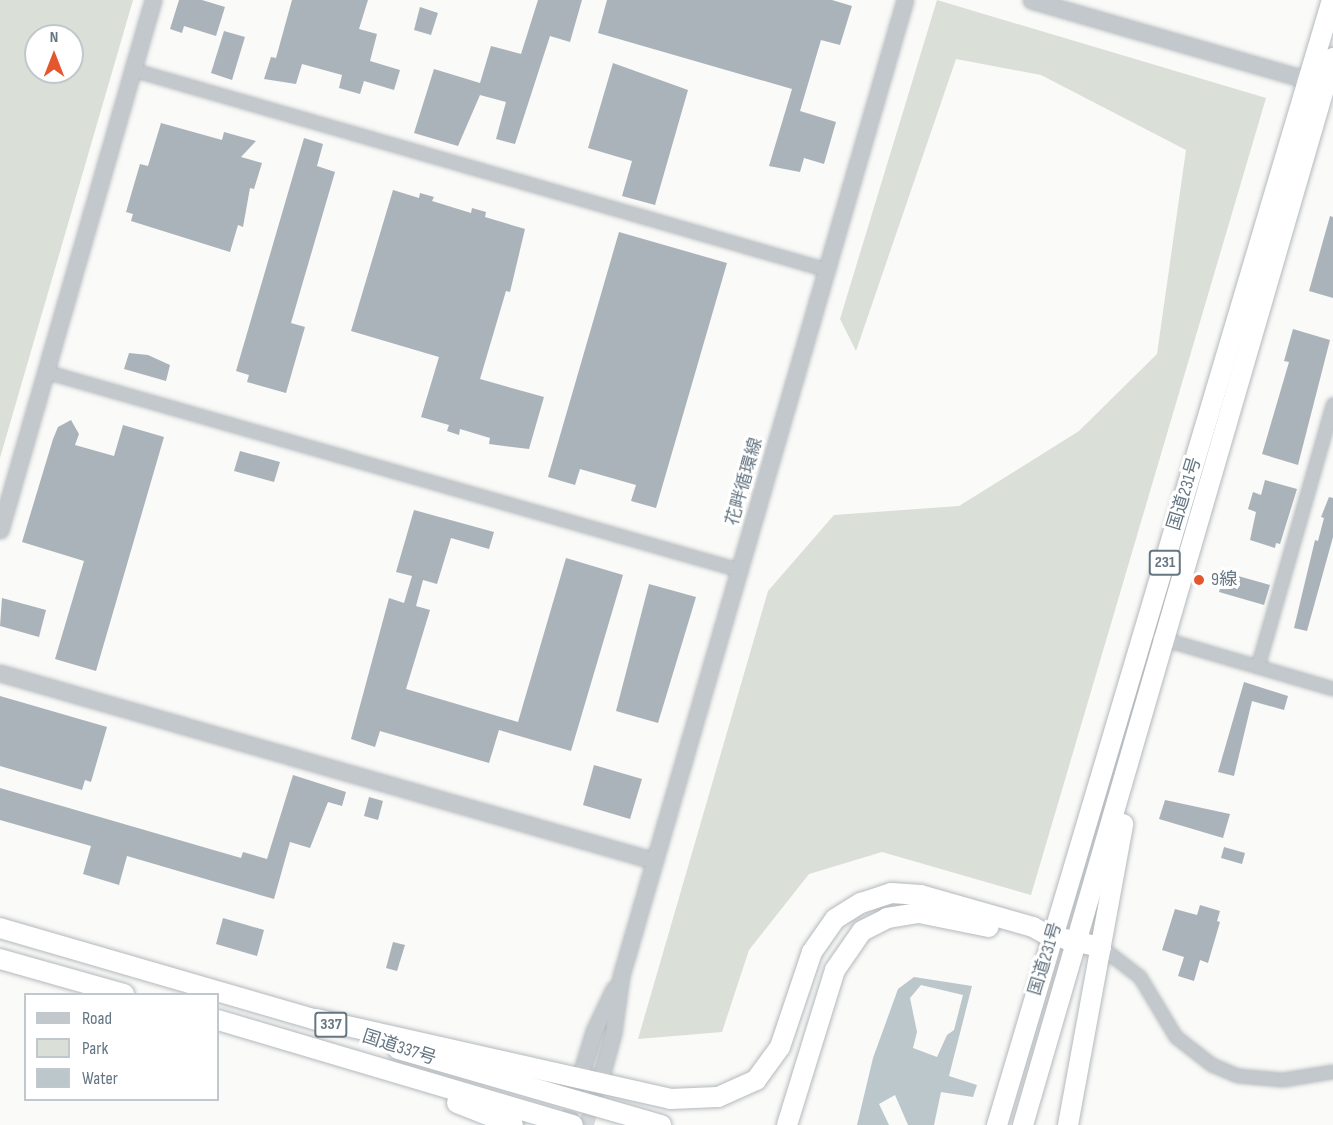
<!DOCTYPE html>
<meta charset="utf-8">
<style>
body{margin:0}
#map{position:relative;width:1333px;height:1125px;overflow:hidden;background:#fafaf8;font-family:"Sofia Sans Condensed","Noto Sans JP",sans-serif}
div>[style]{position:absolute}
.green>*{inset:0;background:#dadfd7}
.water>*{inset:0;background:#bbc7cb}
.building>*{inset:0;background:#aab3b9}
.tertiary-tunnel>*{height:15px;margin-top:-7.5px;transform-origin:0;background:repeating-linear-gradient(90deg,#d5d9db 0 15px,transparent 0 23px)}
.roads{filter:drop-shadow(0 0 2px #b4b9bd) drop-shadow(0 0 2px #b4b9bd)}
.minor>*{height:12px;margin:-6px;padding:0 6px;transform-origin:6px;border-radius:6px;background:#c3c8cc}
.tertiary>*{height:15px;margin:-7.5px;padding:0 7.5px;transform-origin:7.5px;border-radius:7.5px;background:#c3c8cc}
.trunk>*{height:20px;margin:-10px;padding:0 10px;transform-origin:10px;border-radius:10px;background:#fff}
.dots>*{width:16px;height:16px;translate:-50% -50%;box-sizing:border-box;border:3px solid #fff;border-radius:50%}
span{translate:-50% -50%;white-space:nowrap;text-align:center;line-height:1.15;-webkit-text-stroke:6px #fff;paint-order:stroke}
.shield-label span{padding:2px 4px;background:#fff;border:2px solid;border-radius:4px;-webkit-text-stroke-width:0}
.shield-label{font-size:16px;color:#657683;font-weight:700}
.street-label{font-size:18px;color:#657683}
.poi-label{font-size:18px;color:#657683}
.left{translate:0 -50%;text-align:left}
.legend{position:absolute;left:24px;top:993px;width:195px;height:108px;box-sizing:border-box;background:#fff;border:2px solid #c1c8cd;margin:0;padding:8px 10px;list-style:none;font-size:18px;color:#657683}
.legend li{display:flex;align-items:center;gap:12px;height:30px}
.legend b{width:30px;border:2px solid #c1c8cd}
.north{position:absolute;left:24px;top:24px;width:60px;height:60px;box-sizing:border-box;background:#fff;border:2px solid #c1c8cd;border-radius:50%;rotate:0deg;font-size:16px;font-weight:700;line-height:24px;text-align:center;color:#657683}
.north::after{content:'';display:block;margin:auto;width:21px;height:27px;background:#e4572e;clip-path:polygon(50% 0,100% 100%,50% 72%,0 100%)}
</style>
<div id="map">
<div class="green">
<i style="clip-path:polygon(evenodd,0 0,133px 0,0 458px,0 0,36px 36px,72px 36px,72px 72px,36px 72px,36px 36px)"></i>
<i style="clip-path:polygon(937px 0,1266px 98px,1031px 895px,882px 852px,809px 874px,749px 950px,722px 1032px,638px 1039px,768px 591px,834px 515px,959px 506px,1079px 431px,1157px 354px,1186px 150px,1041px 75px,956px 59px,856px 351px,840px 319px)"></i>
</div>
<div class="water">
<i style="clip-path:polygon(evenodd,914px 977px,972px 986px,949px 1076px,977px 1085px,973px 1097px,941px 1092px,934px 1125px,908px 1125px,895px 1095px,879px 1104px,889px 1125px,857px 1125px,873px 1058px,898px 989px,914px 977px,921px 985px,963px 995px,954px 1030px,947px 1035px,937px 1057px,913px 1048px,917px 1032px,910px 998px,921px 985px)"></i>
</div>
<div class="building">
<i style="clip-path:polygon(179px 0,202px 0,225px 7px,216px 36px,184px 26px,182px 33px,170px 29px)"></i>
<i style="clip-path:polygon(292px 0,368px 0,359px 29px,377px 34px,370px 61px,400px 70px,394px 90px,364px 81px,360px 94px,339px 88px,342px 75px,302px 64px,296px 84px,264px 79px,271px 57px,276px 58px)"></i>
<i style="clip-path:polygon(538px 0,582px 0,570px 42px,550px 36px,515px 144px,496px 139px,506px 102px,480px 95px,458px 146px,414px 133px,434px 69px,480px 83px,491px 46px,521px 54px)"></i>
<i style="clip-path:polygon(607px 0,832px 0,852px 6px,840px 45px,821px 40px,800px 111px,836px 122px,824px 164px,804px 158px,800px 172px,769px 166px,792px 89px,598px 33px)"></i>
<i style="clip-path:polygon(420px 7px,438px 13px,431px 35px,414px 30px)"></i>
<i style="clip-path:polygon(224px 31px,245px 37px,232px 80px,211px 73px)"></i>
<i style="clip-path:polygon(613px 63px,688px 90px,655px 205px,622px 196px,632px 161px,588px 148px)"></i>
<i style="clip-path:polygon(161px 123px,222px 140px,224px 132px,256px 141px,241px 157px,262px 163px,254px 189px,250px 188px,243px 227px,238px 225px,230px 252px,131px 221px,133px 214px,126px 212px,140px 164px,148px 166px)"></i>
<i style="clip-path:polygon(304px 138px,323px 144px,317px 166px,335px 172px,291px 323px,305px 327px,286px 393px,247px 382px,249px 375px,236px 371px)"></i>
<i style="clip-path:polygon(393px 190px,419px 198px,420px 193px,434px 197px,432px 201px,471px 213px,472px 208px,486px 212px,485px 217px,525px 229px,510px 292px,506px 291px,480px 379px,544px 397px,529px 449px,489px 444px,490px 438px,460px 429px,459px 435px,447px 431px,449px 425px,421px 417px,439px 357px,351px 331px)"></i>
<i style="clip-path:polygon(1330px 216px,1333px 217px,1333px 298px,1309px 291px)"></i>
<i style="clip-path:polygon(619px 232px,727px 263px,656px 508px,631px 501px,636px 485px,580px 469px,575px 485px,548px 477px)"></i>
<i style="clip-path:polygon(1293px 329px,1330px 340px,1298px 465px,1262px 454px,1289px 362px,1284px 361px)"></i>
<i style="clip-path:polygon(129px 353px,148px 355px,170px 365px,166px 381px,124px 369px)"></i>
<i style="clip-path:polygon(71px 420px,79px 434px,75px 445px,114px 456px,123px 425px,164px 437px,96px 671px,55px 659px,84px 561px,22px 542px,53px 439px,58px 427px)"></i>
<i style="clip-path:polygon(240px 451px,280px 462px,274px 482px,234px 471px)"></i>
<i style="clip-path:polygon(1265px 480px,1297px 489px,1280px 544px,1276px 543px,1275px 548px,1250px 540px,1256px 512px,1248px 509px,1253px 492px,1261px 495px)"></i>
<i style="clip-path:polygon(1329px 497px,1333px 498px,1333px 537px,1307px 631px,1294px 628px,1315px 540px,1318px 541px,1324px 518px,1321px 517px)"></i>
<i style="clip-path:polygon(414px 510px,494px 532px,489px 549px,451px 538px,437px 584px,423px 580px,416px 606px,430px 610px,406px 689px,518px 722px,566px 558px,623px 575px,571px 751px,499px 730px,489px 763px,380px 731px,375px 747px,351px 739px,389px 598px,404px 603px,412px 576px,396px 572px)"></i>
<i style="clip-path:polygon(1224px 572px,1270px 585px,1264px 605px,1219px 592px)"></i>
<i style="clip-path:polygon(649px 584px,696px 597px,658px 723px,616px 711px)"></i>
<i style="clip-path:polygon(2px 598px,46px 610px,39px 637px,0 626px)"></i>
<i style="clip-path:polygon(1244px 682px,1288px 696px,1284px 710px,1252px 701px,1234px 776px,1218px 772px)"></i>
<i style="clip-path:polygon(0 696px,107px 727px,91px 782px,85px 780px,82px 790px,0 766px)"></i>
<i style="clip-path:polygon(594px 765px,642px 779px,630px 819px,583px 805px)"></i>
<i style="clip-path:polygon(293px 775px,346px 792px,342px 806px,328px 802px,310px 848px,290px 842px,274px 899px,127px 856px,119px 885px,83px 874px,91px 846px,0 820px,0 788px,241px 858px,243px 852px,267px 859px)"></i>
<i style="clip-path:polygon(369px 797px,383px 801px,378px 820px,364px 816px)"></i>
<i style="clip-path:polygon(1165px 800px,1230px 814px,1223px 838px,1159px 819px)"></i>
<i style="clip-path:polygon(1224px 847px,1245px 853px,1242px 864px,1221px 858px)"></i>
<i style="clip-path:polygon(1200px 905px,1220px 911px,1217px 921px,1220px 922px,1208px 963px,1200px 960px,1194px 981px,1178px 976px,1184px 957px,1162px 950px,1175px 909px,1197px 915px)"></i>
<i style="clip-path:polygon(223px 918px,264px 930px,257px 956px,216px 944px)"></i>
<i style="clip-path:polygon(393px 942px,405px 945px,397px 971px,386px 968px)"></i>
</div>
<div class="tertiary-tunnel">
<i style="left:567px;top:1125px;width:57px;rotate:-74.7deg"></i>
<i style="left:586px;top:1125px;width:54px;rotate:-72.9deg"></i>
</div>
<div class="roads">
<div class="minor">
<i style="left:133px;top:70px;width:722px;rotate:16.08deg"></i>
<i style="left:46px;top:372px;width:721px;rotate:15.95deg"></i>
<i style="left:1159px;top:638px;width:181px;rotate:16.3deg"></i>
<i style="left:1258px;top:667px;width:273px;rotate:-74deg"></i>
<i style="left:1101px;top:947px;width:49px;rotate:37.6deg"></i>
<i style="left:1140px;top:977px;width:70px;rotate:59deg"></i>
<i style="left:1176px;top:1037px;width:46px;rotate:37.9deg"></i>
<i style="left:1212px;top:1065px;width:28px;rotate:23deg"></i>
<i style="left:1238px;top:1076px;width:45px;rotate:5.1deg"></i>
<i style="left:1283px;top:1080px;width:51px;rotate:-9.1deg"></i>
</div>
<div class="tertiary">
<i style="left:1031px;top:0;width:297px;rotate:16.1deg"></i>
<i style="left:0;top:530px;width:552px;rotate:-73.9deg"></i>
<i style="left:0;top:673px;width:681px;rotate:16.01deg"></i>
<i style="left:583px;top:1067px;width:38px;rotate:-73deg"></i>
<i style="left:594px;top:1031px;width:47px;rotate:-64.5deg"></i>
<i style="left:602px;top:1073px;width:41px;rotate:-74.6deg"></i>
<i style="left:613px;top:1033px;width:58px;rotate:-82deg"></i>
<i style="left:621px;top:976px;width:1016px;rotate:-73.78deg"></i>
</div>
<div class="trunk">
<i style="left:0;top:928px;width:340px;rotate:16.2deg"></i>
<i style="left:1065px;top:939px;width:37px;rotate:13deg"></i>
<i style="left:0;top:959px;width:129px;rotate:15.8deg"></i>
<i style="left:316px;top:1019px;width:363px;rotate:12.7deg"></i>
<i style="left:670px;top:1099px;width:48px;rotate:-2.4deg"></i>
<i style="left:718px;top:1097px;width:42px;rotate:-24.1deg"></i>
<i style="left:756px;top:1080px;width:41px;rotate:-54deg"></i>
<i style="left:780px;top:1047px;width:100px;rotate:-71.4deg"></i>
<i style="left:812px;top:952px;width:40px;rotate:-55.1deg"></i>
<i style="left:835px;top:919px;width:31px;rotate:-32deg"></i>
<i style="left:861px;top:903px;width:32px;rotate:-18deg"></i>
<i style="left:891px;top:893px;width:30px;rotate:4deg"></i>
<i style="left:921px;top:895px;width:116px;rotate:15.9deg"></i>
<i style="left:1033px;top:927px;width:23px;rotate:29deg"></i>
<i style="left:218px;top:1020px;width:370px;rotate:16.5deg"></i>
<i style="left:398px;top:1049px;width:274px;rotate:16.1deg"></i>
<i style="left:457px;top:1103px;width:60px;rotate:21.4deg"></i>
<i style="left:787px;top:1125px;width:162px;rotate:-72.8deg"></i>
<i style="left:835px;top:970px;width:47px;rotate:-55.3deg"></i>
<i style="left:862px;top:931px;width:28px;rotate:-27deg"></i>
<i style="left:887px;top:918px;width:32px;rotate:-9deg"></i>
<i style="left:919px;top:913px;width:71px;rotate:11.3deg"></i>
<i style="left:997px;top:1125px;width:1174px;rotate:-73.42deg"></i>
<i style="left:1023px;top:1125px;width:1111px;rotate:-73.8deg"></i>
<i style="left:1068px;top:1125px;width:306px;rotate:-79.6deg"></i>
</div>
</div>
<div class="dots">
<i style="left:1199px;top:580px;background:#e4572e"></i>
</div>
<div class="shield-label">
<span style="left:1165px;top:563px">231</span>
<span style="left:331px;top:1025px">337</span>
</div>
<div class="street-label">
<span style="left:745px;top:482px;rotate:-74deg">花畔循環線</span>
<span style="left:1185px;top:494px;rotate:-73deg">国道231号</span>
<span style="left:1046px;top:959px;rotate:-73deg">国道231号</span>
<span style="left:399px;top:1048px;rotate:18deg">国道337号</span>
</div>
<div class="poi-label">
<span class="left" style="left:1211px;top:580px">9線</span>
</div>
<ul class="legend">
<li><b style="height:8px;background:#c3c8cc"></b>Road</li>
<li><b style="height:16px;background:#dadfd7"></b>Park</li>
<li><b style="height:16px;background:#bbc7cb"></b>Water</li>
</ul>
<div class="north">N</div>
</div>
